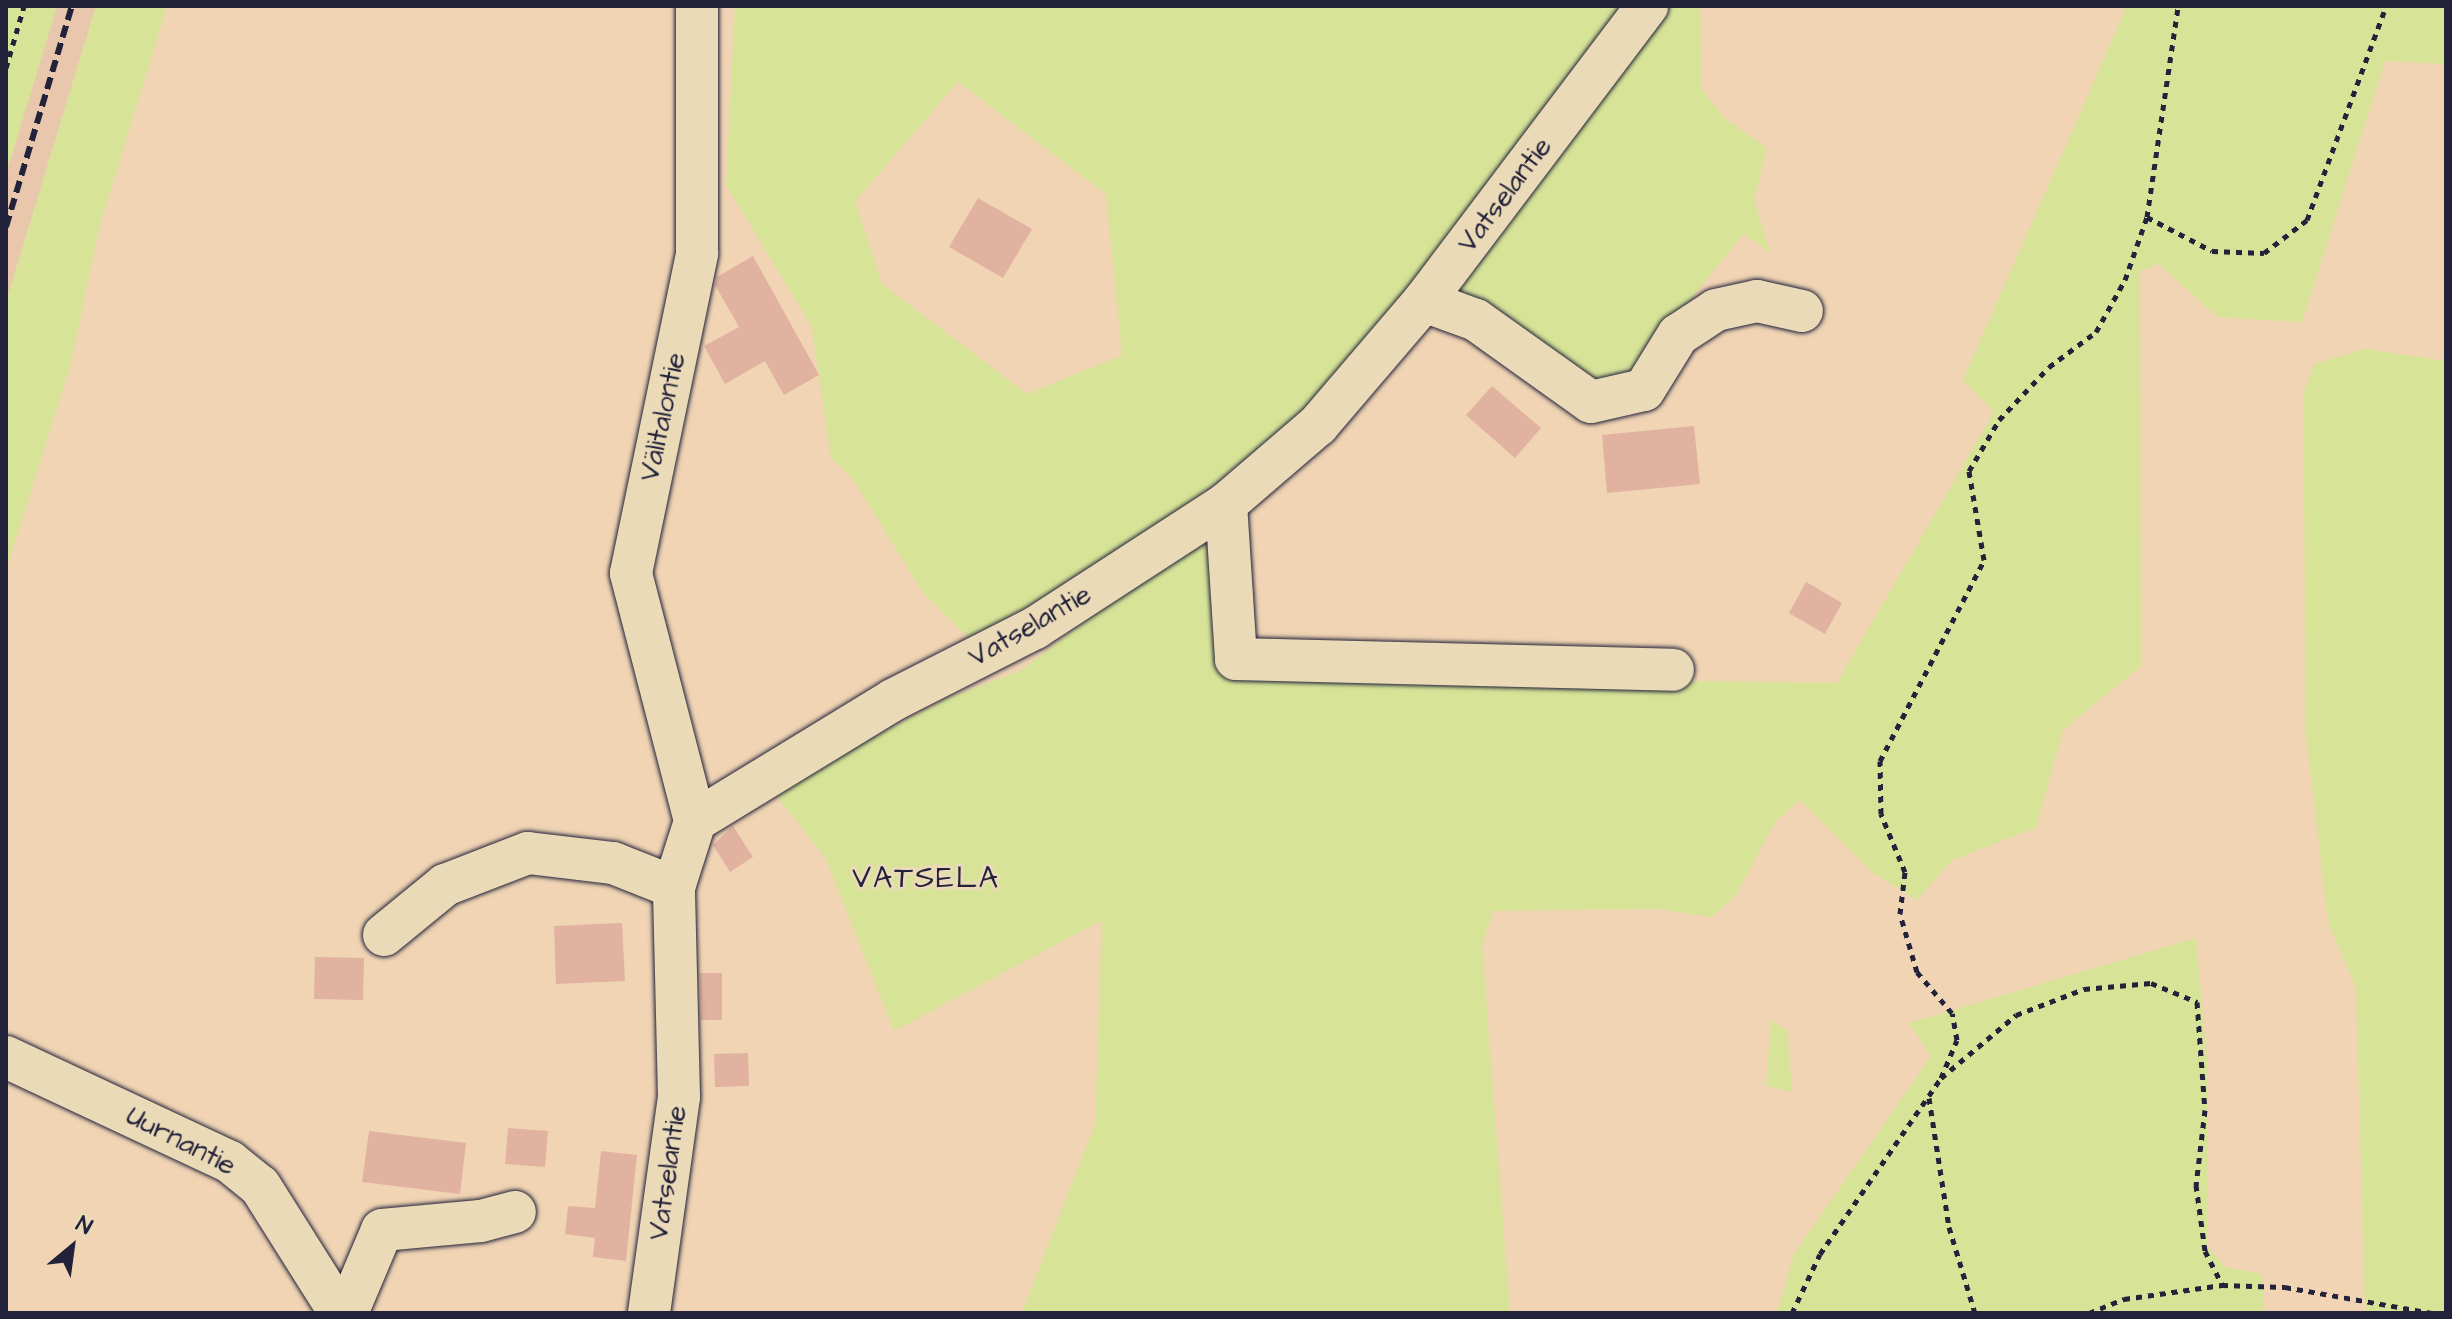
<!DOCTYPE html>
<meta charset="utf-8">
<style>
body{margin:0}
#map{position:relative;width:2452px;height:1319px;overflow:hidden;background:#f0d4b4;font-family:"Architects Daughter",sans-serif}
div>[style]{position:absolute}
.built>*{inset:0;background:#e8c7ac}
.green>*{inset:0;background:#d7e497}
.building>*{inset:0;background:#e1b29f}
.path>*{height:5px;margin-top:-2.5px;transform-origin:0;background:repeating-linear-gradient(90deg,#22223b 0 6px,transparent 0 12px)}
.roads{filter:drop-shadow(0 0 2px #22223b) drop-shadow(0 0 2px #22223b)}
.minor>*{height:42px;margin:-21px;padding:0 21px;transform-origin:21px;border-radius:21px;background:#ebdab7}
.rail>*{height:6px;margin-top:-3px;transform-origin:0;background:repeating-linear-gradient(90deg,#22223b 0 12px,transparent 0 18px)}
span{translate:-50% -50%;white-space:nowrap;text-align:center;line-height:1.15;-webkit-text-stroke:6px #ebdab7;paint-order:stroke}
.street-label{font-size:28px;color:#22223b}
.neighbourhood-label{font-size:30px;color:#22223b;letter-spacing:2px}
.frame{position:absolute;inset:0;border:8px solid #22223b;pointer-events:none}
.north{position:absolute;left:32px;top:1207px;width:80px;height:80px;-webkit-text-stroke:6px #ebdab7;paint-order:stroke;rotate:29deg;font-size:22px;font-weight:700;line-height:32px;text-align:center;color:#22223b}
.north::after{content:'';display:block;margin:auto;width:28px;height:36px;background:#22223b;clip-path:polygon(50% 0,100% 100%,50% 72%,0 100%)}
</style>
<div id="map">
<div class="built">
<i style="clip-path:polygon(57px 6px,96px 6px,6px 302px,6px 174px)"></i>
</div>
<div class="green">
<i style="clip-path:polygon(6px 6px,57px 6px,6px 174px)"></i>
<i style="clip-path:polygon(96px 6px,167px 6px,100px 225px,70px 366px,6px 571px,6px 302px)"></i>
<i style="clip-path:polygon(evenodd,735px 6px,1628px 6px,1366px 342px,1302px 413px,1142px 542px,970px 639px,923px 593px,853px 479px,831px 458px,812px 327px,726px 185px,735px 6px,958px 82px,1106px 194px,1122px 355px,1027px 394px,882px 284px,855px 201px,958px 82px)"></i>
<i style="clip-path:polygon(1659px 6px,1700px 6px,1702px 89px,1723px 117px,1767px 148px,1754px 200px,1770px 252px,1743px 234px,1633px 371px,1592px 380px,1447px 288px)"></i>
<i style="clip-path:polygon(2127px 6px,2446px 6px,2446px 64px,2385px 61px,2302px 322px,2217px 317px,2159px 264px,2140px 271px,2141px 666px,2063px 730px,2036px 828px,1952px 860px,1917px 900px,1873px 873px,1800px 800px,1775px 822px,1736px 895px,1712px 917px,1656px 909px,1493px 911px,1482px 944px,1510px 1313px,1022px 1313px,1095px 1124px,1102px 920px,894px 1031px,825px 857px,772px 790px,948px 698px,1020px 671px,1214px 524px,1231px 674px,1837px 683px,1994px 412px,1963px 380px)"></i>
<i style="clip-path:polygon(2365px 349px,2446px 361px,2446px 1313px,2365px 1313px,2356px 988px,2328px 922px,2305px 726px,2304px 391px,2314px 364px)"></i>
<i style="clip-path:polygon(2196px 938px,2208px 1072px,2207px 1246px,2225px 1267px,2262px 1274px,2264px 1313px,1777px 1313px,1794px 1254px,1931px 1056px,1909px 1023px)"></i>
<i style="clip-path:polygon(1771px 1020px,1787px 1030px,1792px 1092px,1766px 1086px)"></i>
</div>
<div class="building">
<i style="clip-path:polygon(978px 198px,1032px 229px,1003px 278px,949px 247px)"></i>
<i style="clip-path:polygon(753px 256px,819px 375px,784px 395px,765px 361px,725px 384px,704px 346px,739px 327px,715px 285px,717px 277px)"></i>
<i style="clip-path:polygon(1492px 386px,1541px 428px,1515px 458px,1466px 415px)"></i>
<i style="clip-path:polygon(1694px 426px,1700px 484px,1607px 493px,1602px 435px)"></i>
<i style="clip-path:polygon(1806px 582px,1842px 603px,1825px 634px,1789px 613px)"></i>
<i style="clip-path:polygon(733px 826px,753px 857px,730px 872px,713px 845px)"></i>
<i style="clip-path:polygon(622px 923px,625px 981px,556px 984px,554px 926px)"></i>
<i style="clip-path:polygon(315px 957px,364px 958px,363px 1000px,314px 999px)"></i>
<i style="clip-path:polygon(700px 973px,722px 973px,722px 1020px,701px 1020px)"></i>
<i style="clip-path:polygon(748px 1053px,749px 1086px,715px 1087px,714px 1054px)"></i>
<i style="clip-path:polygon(508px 1128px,548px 1131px,545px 1167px,505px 1164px)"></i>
<i style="clip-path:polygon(369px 1131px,466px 1143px,460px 1194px,362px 1182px)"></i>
<i style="clip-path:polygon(601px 1151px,637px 1155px,626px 1261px,593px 1257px,595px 1238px,565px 1234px,568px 1206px,595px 1208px)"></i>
</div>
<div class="path">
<i style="left:6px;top:68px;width:65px;rotate:-73.8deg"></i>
<i style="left:2147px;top:217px;width:73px;rotate:27.6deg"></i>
<i style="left:2212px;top:251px;width:52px;rotate:2.2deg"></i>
<i style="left:2264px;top:253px;width:54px;rotate:-37.5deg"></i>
<i style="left:2307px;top:220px;width:228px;rotate:-69.7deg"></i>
<i style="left:1941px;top:1078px;width:41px;rotate:-67.2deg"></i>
<i style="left:1957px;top:1040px;width:27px;rotate:-100deg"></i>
<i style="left:1952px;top:1013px;width:54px;rotate:-130.5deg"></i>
<i style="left:1917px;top:972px;width:60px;rotate:-106.3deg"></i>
<i style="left:1900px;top:914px;width:42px;rotate:-83.2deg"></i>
<i style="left:1905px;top:872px;width:63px;rotate:-112.5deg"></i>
<i style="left:1881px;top:814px;width:53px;rotate:-91.1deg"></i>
<i style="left:1880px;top:761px;width:226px;rotate:-62.6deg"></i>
<i style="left:1984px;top:560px;width:90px;rotate:-99.6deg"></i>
<i style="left:1969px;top:471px;width:59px;rotate:-59.5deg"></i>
<i style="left:1999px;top:420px;width:73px;rotate:-46.7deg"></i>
<i style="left:2049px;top:367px;width:59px;rotate:-36.7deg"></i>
<i style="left:2096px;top:332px;width:60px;rotate:-60.9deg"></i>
<i style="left:2125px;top:280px;width:67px;rotate:-70.8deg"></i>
<i style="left:2147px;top:217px;width:213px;rotate:-81.6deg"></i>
<i style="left:1929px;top:1098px;width:131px;rotate:81.2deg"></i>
<i style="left:1949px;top:1227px;width:90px;rotate:73.2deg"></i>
<i style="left:1792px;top:1313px;width:65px;rotate:-64.6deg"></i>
<i style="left:1820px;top:1254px;width:214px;rotate:-55.5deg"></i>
<i style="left:1941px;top:1078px;width:98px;rotate:-40deg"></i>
<i style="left:2016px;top:1015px;width:73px;rotate:-20.9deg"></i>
<i style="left:2084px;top:989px;width:67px;rotate:-5.1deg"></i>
<i style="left:2151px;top:983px;width:50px;rotate:22.4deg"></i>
<i style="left:2197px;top:1002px;width:108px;rotate:85.8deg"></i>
<i style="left:2205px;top:1110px;width:76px;rotate:96.8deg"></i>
<i style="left:2196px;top:1185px;width:67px;rotate:82.2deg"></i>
<i style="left:2205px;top:1251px;width:38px;rotate:63deg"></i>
<i style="left:2222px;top:1285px;width:63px;rotate:1.8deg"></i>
<i style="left:2285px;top:1287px;width:149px;rotate:10deg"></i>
<i style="left:2089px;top:1313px;width:38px;rotate:-22deg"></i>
<i style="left:2124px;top:1299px;width:99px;rotate:-8.1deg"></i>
</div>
<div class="roads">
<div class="minor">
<i style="left:1424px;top:301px;width:55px;rotate:20.1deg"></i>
<i style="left:1476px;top:320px;width:141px;rotate:35.5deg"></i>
<i style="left:1591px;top:402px;width:54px;rotate:-12.8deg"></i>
<i style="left:1644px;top:390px;width:65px;rotate:-58.3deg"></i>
<i style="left:1678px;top:335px;width:45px;rotate:-33.3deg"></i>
<i style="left:1716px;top:310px;width:42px;rotate:-12.4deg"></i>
<i style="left:1757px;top:301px;width:46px;rotate:12.5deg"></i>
<i style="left:1226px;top:504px;width:155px;rotate:86.3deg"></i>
<i style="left:1236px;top:659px;width:437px;rotate:1.4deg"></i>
<i style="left:695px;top:821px;width:256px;rotate:-104.5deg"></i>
<i style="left:631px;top:573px;width:327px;rotate:-78.3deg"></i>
<i style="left:697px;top:253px;width:247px;rotate:-90deg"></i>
<i style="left:384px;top:935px;width:79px;rotate:-39.3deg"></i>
<i style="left:445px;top:885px;width:89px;rotate:-21.1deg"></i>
<i style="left:528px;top:853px;width:86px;rotate:6.7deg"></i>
<i style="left:613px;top:863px;width:66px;rotate:21.5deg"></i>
<i style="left:6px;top:1057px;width:247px;rotate:25.1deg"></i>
<i style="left:230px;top:1162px;width:38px;rotate:39deg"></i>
<i style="left:260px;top:1186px;width:150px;rotate:57.8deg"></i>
<i style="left:347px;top:1313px;width:90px;rotate:-67.1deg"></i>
<i style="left:382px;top:1230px;width:99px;rotate:-5.2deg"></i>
<i style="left:481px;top:1221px;width:35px;rotate:-15deg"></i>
<i style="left:649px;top:1313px;width:218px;rotate:-82.1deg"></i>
<i style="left:679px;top:1097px;width:210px;rotate:-91.4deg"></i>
<i style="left:674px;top:887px;width:69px;rotate:-72.3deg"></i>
<i style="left:695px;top:821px;width:232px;rotate:-31.4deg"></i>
<i style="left:893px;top:700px;width:159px;rotate:-26.9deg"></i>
<i style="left:1035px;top:628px;width:228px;rotate:-33deg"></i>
<i style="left:1226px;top:504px;width:121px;rotate:-40.7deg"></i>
<i style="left:1318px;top:425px;width:163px;rotate:-49.5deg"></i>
<i style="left:1424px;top:301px;width:370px;rotate:-52.9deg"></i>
</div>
</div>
<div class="rail">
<i style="left:6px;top:227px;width:231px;rotate:-73.4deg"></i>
</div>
<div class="street-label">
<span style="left:1505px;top:195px;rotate:-53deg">Vatselantie</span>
<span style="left:663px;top:417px;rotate:-78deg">Välitalontie</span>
<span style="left:1030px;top:626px;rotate:-30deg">Vatselantie</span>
<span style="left:181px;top:1141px;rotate:27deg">Uurnantie</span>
<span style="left:668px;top:1173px;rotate:-82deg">Vatselantie</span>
</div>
<div class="neighbourhood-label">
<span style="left:926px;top:878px">VATSELA</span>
</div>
<div class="frame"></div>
<div class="north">N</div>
</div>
